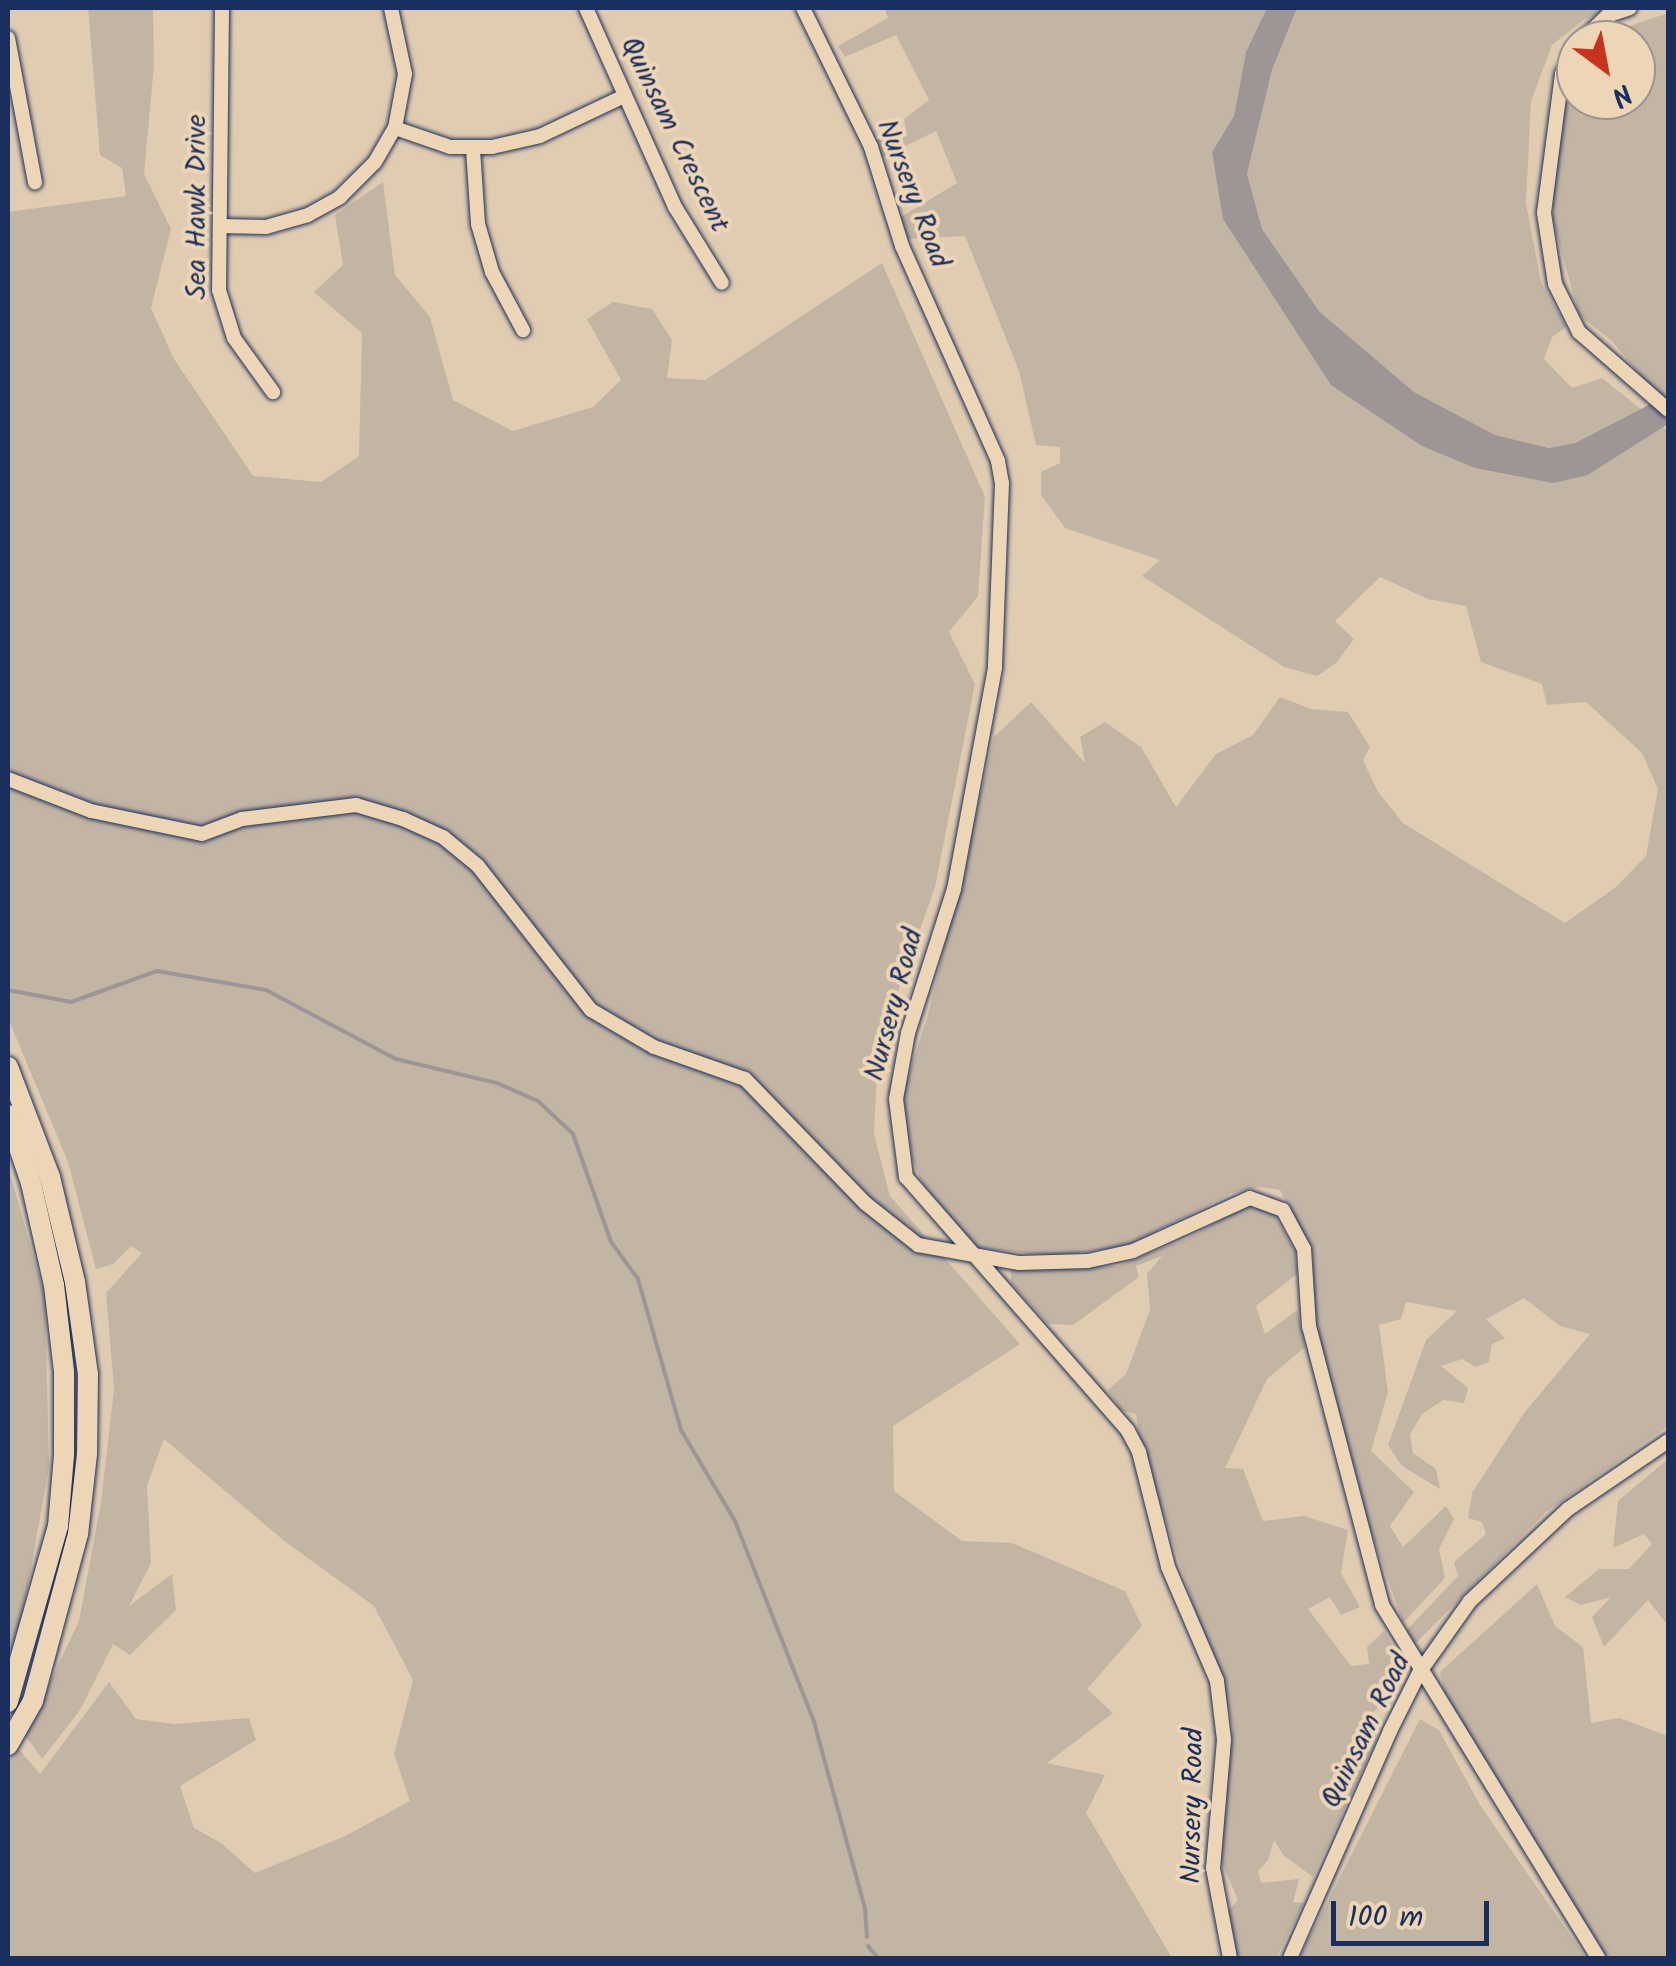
<!DOCTYPE html>
<style>
body{margin:0}
#map{position:relative;width:1676px;height:1966px;overflow:hidden;background:#e0ccb1;font-family:Kalam,sans-serif}
div>[style]{position:absolute}
.green>*{inset:0;background:#c3b5a4}
.water>*{inset:0;background:#9d9695}
.stream>*{height:4px;margin:-2px;padding:0 2px;transform-origin:2px;border-radius:2px;background:#9d9695}
.roads{filter:drop-shadow(0 0 2px #1b2f5e) drop-shadow(0 0 2px #1b2f5e)}
.minor>*{height:14px;margin:-7px;padding:0 7px;transform-origin:7px;border-radius:7px;background:#edd6b6}
.highway>*{height:20px;margin:-10px;padding:0 10px;transform-origin:10px;border-radius:10px;background:#edd6b6}
span{translate:-50% -50%;white-space:nowrap;text-align:center;line-height:1.15;-webkit-text-stroke:8px #edd6b6;paint-order:stroke}
.street-label{font-size:28px;color:#1b2f5e}
.frame{position:absolute;inset:0;border:10px solid #1b2f5e;pointer-events:none}
.north{position:absolute;left:1556px;top:20px;width:100px;height:100px;box-sizing:border-box;background:#edd6b6;border:2px solid #999393;border-radius:50%;rotate:148deg;font-size:28px;font-weight:700;line-height:40px;text-align:center;color:#1b2f5e}
.north::after{content:'';display:block;margin:auto;width:35px;height:45px;background:#c8321e;clip-path:polygon(50% 0,100% 100%,50% 72%,0 100%)}
.scale{position:absolute;left:1331px;top:1901px;width:158px;height:45px;box-sizing:border-box;border:5px solid #1b2f5e;border-top:0;padding-left:12px;font-size:30px;line-height:35px;white-space:nowrap;color:#1b2f5e;-webkit-text-stroke:8px #edd6b6;paint-order:stroke}
</style>
<div id="map">
<div class="green">
<i style="clip-path:polygon(88px 8px,153px 8px,154px 65px,144px 174px,171px 229px,151px 308px,174px 359px,253px 476px,321px 482px,359px 456px,362px 333px,314px 292px,343px 265px,335px 215px,383px 182px,395px 275px,430px 317px,453px 400px,513px 431px,593px 407px,621px 380px,587px 319px,613px 302px,652px 309px,672px 340px,667px 378px,705px 380px,882px 263px,985px 497px,978px 596px,949px 632px,975px 684px,935px 887px,878px 1048px,874px 1134px,890px 1196px,1020px 1344px,893px 1426px,894px 1491px,962px 1541px,1012px 1543px,1125px 1591px,1142px 1626px,1087px 1689px,1113px 1713px,1047px 1763px,1105px 1775px,1086px 1813px,1172px 1958px,8px 1958px,8px 1762px,17px 1747px,40px 1774px,109px 1682px,136px 1719px,174px 1724px,249px 1718px,256px 1740px,180px 1786px,194px 1828px,221px 1843px,255px 1873px,343px 1837px,410px 1801px,394px 1754px,413px 1680px,374px 1606px,283px 1540px,164px 1439px,147px 1486px,151px 1563px,129px 1606px,172px 1574px,176px 1610px,130px 1655px,113px 1644px,80px 1710px,42px 1759px,25px 1735px,79px 1621px,101px 1502px,114px 1389px,106px 1293px,142px 1253px,131px 1246px,113px 1264px,96px 1269px,68px 1162px,8px 1018px,8px 212px,126px 196px,122px 168px,100px 155px)"></i>
<i style="clip-path:polygon(884px 8px,1267px 8px,1246px 52px,1234px 116px,1212px 152px,1331px 385px,1588px 475px,1663px 427px,1668px 431px,1668px 1426px,1546px 1512px,1412px 1647px,1405px 1632px,1458px 1576px,1454px 1562px,1486px 1534px,1482px 1522px,1468px 1518px,1472px 1493px,1524px 1413px,1590px 1334px,1560px 1326px,1524px 1298px,1486px 1319px,1505px 1338px,1492px 1344px,1489px 1362px,1476px 1367px,1462px 1359px,1441px 1366px,1468px 1388px,1464px 1403px,1443px 1400px,1422px 1414px,1410px 1435px,1413px 1453px,1436px 1469px,1440px 1489px,1402px 1466px,1388px 1445px,1426px 1340px,1457px 1311px,1406px 1302px,1401px 1319px,1379px 1325px,1388px 1392px,1371px 1451px,1414px 1492px,1390px 1526px,1403px 1547px,1446px 1506px,1454px 1519px,1439px 1549px,1445px 1578px,1403px 1623px,1368px 1522px,1315px 1321px,1312px 1250px,1280px 1190px,1260px 1187px,1232px 1193px,1127px 1246px,1055px 1256px,977px 1248px,922px 1183px,912px 1158px,903px 1093px,928px 1015px,994px 737px,1031px 702px,1085px 763px,1080px 737px,1105px 722px,1141px 747px,1176px 807px,1216px 754px,1253px 735px,1280px 697px,1311px 709px,1348px 712px,1370px 747px,1363px 760px,1378px 792px,1403px 823px,1565px 923px,1616px 887px,1646px 856px,1658px 789px,1642px 753px,1586px 702px,1547px 705px,1542px 684px,1481px 662px,1466px 606px,1428px 599px,1380px 577px,1335px 621px,1354px 639px,1336px 663px,1317px 676px,1284px 667px,1142px 576px,1160px 560px,1065px 528px,1041px 495px,1041px 472px,1060px 463px,1060px 447px,1036px 445px,1019px 371px,965px 236px,904px 239px,899px 218px,957px 183px,936px 131px,881px 158px,874px 140px,884px 133px,893px 142px,907px 136px,904px 119px,929px 100px,896px 35px,845px 57px,838px 46px,888px 18px)"></i>
<i style="clip-path:polygon(1297px 8px,1615px 8px,1585px 19px,1552px 45px,1531px 101px,1526px 203px,1541px 282px,1566px 327px,1552px 337px,1544px 359px,1572px 388px,1602px 378px,1641px 409px,1575px 443px,1549px 448px,1495px 435px,1414px 392px,1319px 311px,1261px 229px,1247px 174px,1272px 70px)"></i>
<i style="clip-path:polygon(1668px 13px,1668px 395px,1660px 399px,1612px 341px,1579px 315px,1553px 221px,1553px 123px,1576px 62px,1576px 100px,1636px 100px,1636px 40px,1608px 40px,1629px 26px)"></i>
<i style="clip-path:polygon(8px 1166px,45px 1297px,49px 1467px,19px 1635px,8px 1659px)"></i>
<i style="clip-path:polygon(1249px 1204px,1274px 1214px,1295px 1251px,1297px 1274px,1256px 1306px,1265px 1334px,1297px 1310px,1305px 1347px,1267px 1379px,1225px 1468px,1243px 1469px,1263px 1521px,1304px 1516px,1348px 1530px,1341px 1573px,1360px 1607px,1341px 1615px,1330px 1597px,1308px 1609px,1351px 1666px,1369px 1664px,1367px 1647px,1384px 1631px,1407px 1669px,1368px 1720px,1377px 1738px,1313px 1877px,1283px 1855px,1274px 1840px,1268px 1860px,1258px 1871px,1261px 1883px,1299px 1879px,1293px 1902px,1304px 1903px,1276px 1958px,1237px 1958px,1226px 1913px,1238px 1900px,1220px 1859px,1233px 1728px,1221px 1671px,1199px 1622px,1140px 1442px,1136px 1414px,1122px 1411px,1108px 1390px,1126px 1374px,1150px 1310px,1147px 1274px,1162px 1256px,1136px 1266px,1139px 1277px,1073px 1325px,1048px 1324px,1011px 1283px,1011px 1269px,1118px 1266px,1188px 1238px)"></i>
<i style="clip-path:polygon(1668px 1459px,1668px 1626px,1648px 1600px,1604px 1647px,1592px 1617px,1611px 1597px,1581px 1605px,1565px 1597px,1599px 1569px,1629px 1569px,1652px 1544px,1644px 1534px,1613px 1548px,1618px 1501px)"></i>
<i style="clip-path:polygon(1537px 1584px,1555px 1626px,1583px 1647px,1591px 1723px,1619px 1718px,1668px 1736px,1668px 1958px,1606px 1958px,1447px 1705px,1440px 1672px)"></i>
<i style="clip-path:polygon(1420px 1719px,1439px 1730px,1480px 1805px,1586px 1958px,1299px 1958px)"></i>
</div>
<div class="water">
<i style="clip-path:polygon(1267px 8px,1297px 8px,1272px 70px,1247px 174px,1262px 229px,1319px 311px,1414px 392px,1495px 435px,1549px 448px,1575px 443px,1668px 395px,1668px 424px,1588px 475px,1553px 483px,1475px 468px,1422px 446px,1331px 385px,1223px 219px,1212px 152px,1234px 116px,1246px 52px)"></i>
</div>
<div class="stream">
<i style="left:8px;top:990px;width:64px;rotate:10.8deg"></i>
<i style="left:71px;top:1002px;width:91px;rotate:-19.8deg"></i>
<i style="left:157px;top:971px;width:111px;rotate:9.9deg"></i>
<i style="left:266px;top:990px;width:147px;rotate:28deg"></i>
<i style="left:396px;top:1059px;width:104px;rotate:13.4deg"></i>
<i style="left:497px;top:1083px;width:45px;rotate:23.7deg"></i>
<i style="left:538px;top:1101px;width:48px;rotate:43.3deg"></i>
<i style="left:573px;top:1134px;width:114px;rotate:70.6deg"></i>
<i style="left:611px;top:1242px;width:46px;rotate:53.9deg"></i>
<i style="left:638px;top:1279px;width:157px;rotate:74.1deg"></i>
<i style="left:681px;top:1430px;width:106px;rotate:59.3deg"></i>
<i style="left:735px;top:1521px;width:216px;rotate:68.5deg"></i>
<i style="left:814px;top:1722px;width:194px;rotate:74.7deg"></i>
<i style="left:865px;top:1909px;width:28px;rotate:86deg"></i>
<i style="left:868px;top:1946px;width:16px;rotate:50deg"></i>
</div>
<div class="roads">
<div class="minor">
<i style="left:222px;top:8px;width:282px;rotate:90.6deg"></i>
<i style="left:219px;top:290px;width:50px;rotate:72.6deg"></i>
<i style="left:234px;top:338px;width:67px;rotate:54.2deg"></i>
<i style="left:586px;top:8px;width:218px;rotate:65.9deg"></i>
<i style="left:675px;top:207px;width:89px;rotate:58.3deg"></i>
<i style="left:803px;top:8px;width:155px;rotate:63.9deg"></i>
<i style="left:871px;top:147px;width:104px;rotate:72.6deg"></i>
<i style="left:902px;top:246px;width:235px;rotate:65.9deg"></i>
<i style="left:998px;top:461px;width:22px;rotate:80deg"></i>
<i style="left:1002px;top:483px;width:185px;rotate:92.2deg"></i>
<i style="left:995px;top:668px;width:225px;rotate:100.5deg"></i>
<i style="left:954px;top:889px;width:151px;rotate:107.7deg"></i>
<i style="left:908px;top:1033px;width:67px;rotate:100.3deg"></i>
<i style="left:896px;top:1099px;width:79px;rotate:82.7deg"></i>
<i style="left:906px;top:1177px;width:337px;rotate:48.8deg"></i>
<i style="left:1128px;top:1431px;width:24px;rotate:62deg"></i>
<i style="left:1139px;top:1452px;width:119px;rotate:75.8deg"></i>
<i style="left:1168px;top:1567px;width:124px;rotate:66.7deg"></i>
<i style="left:1217px;top:1681px;width:59px;rotate:83.2deg"></i>
<i style="left:1224px;top:1740px;width:128px;rotate:94.9deg"></i>
<i style="left:1213px;top:1868px;width:92px;rotate:79.3deg"></i>
<i style="left:8px;top:38px;width:147px;rotate:79.4deg"></i>
<i style="left:1582px;top:40px;width:35px;rotate:-44deg"></i>
<i style="left:1607px;top:16px;width:24px;rotate:-19deg"></i>
<i style="left:1576px;top:50px;width:28px;rotate:120deg"></i>
<i style="left:1562px;top:74px;width:140px;rotate:97.4deg"></i>
<i style="left:1544px;top:213px;width:72px;rotate:81.2deg"></i>
<i style="left:1555px;top:284px;width:54px;rotate:63.4deg"></i>
<i style="left:1579px;top:332px;width:118px;rotate:41.2deg"></i>
<i style="left:395px;top:128px;width:58px;rotate:19.1deg"></i>
<i style="left:450px;top:147px;width:42px"></i>
<i style="left:492px;top:147px;width:49px;rotate:-12.9deg"></i>
<i style="left:540px;top:136px;width:91px;rotate:-25.4deg"></i>
<i style="left:473px;top:149px;width:75px;rotate:86.2deg"></i>
<i style="left:478px;top:224px;width:50px;rotate:73.7deg"></i>
<i style="left:492px;top:272px;width:66px;rotate:61.9deg"></i>
<i style="left:220px;top:226px;width:46px;rotate:1.2deg"></i>
<i style="left:266px;top:227px;width:44px;rotate:-15.9deg"></i>
<i style="left:308px;top:215px;width:37px;rotate:-29deg"></i>
<i style="left:340px;top:197px;width:49px;rotate:-45deg"></i>
<i style="left:375px;top:162px;width:39px;rotate:-60deg"></i>
<i style="left:395px;top:128px;width:55px;rotate:-79.5deg"></i>
<i style="left:405px;top:74px;width:67px;rotate:-102deg"></i>
<i style="left:8px;top:779px;width:89px;rotate:21.1deg"></i>
<i style="left:91px;top:811px;width:113px;rotate:11.7deg"></i>
<i style="left:202px;top:834px;width:43px;rotate:-20.6deg"></i>
<i style="left:242px;top:819px;width:115px;rotate:-7deg"></i>
<i style="left:356px;top:805px;width:49px;rotate:16.6deg"></i>
<i style="left:403px;top:819px;width:44px;rotate:24.2deg"></i>
<i style="left:443px;top:837px;width:45px;rotate:39.6deg"></i>
<i style="left:478px;top:866px;width:183px;rotate:51.9deg"></i>
<i style="left:591px;top:1010px;width:73px;rotate:30.4deg"></i>
<i style="left:654px;top:1047px;width:96px;rotate:19.4deg"></i>
<i style="left:745px;top:1079px;width:173px;rotate:45.9deg"></i>
<i style="left:865px;top:1203px;width:68px;rotate:38.4deg"></i>
<i style="left:918px;top:1245px;width:103px;rotate:10.1deg"></i>
<i style="left:1019px;top:1263px;width:69px;rotate:-1.7deg"></i>
<i style="left:1088px;top:1261px;width:46px;rotate:-12.5deg"></i>
<i style="left:1133px;top:1251px;width:128px;rotate:-24.4deg"></i>
<i style="left:1250px;top:1198px;width:35px;rotate:20deg"></i>
<i style="left:1283px;top:1210px;width:44px;rotate:61.7deg"></i>
<i style="left:1304px;top:1249px;width:77px;rotate:86.3deg"></i>
<i style="left:1309px;top:1326px;width:288px;rotate:75.3deg"></i>
<i style="left:1382px;top:1605px;width:414px;rotate:58.5deg"></i>
<i style="left:1290px;top:1958px;width:248px;rotate:-66.2deg"></i>
<i style="left:1390px;top:1731px;width:65px;rotate:-63.4deg"></i>
<i style="left:1419px;top:1673px;width:88px;rotate:-54.7deg"></i>
<i style="left:1470px;top:1601px;width:134px;rotate:-43.2deg"></i>
<i style="left:1568px;top:1509px;width:121px;rotate:-34.2deg"></i>
</div>
<div class="highway">
<i style="left:8px;top:1067px;width:118px;rotate:69.1deg"></i>
<i style="left:50px;top:1177px;width:108px;rotate:76.6deg"></i>
<i style="left:75px;top:1282px;width:93px;rotate:82deg"></i>
<i style="left:88px;top:1374px;width:80px;rotate:90.7deg"></i>
<i style="left:87px;top:1454px;width:81px;rotate:96.4deg"></i>
<i style="left:78px;top:1534px;width:173px;rotate:105.1deg"></i>
<i style="left:33px;top:1701px;width:51px;rotate:119.6deg"></i>
<i style="left:8px;top:1115px;width:72px;rotate:71.3deg"></i>
<i style="left:31px;top:1183px;width:105px;rotate:77.3deg"></i>
<i style="left:54px;top:1285px;width:88px;rotate:83.4deg"></i>
<i style="left:64px;top:1372px;width:83px;rotate:90deg"></i>
<i style="left:64px;top:1455px;width:71px;rotate:94.8deg"></i>
<i style="left:58px;top:1526px;width:183px;rotate:105.9deg"></i>
</div>
</div>
<div class="street-label">
<span style="left:674px;top:135px;rotate:64deg">Quinsam Crescent</span>
<span style="left:912px;top:194px;rotate:69deg">Nursery Road</span>
<span style="left:198px;top:207px;rotate:-90deg">Sea Hawk Drive</span>
<span style="left:895px;top:1005px;rotate:-75deg">Nursery Road</span>
<span style="left:1367px;top:1731px;rotate:-64deg">Quinsam Road</span>
<span style="left:1194px;top:1806px;rotate:-89deg">Nursery Road</span>
</div>
<div class="frame"></div>
<div class="north">N</div>
<div class="scale">100 m</div>
</div>
